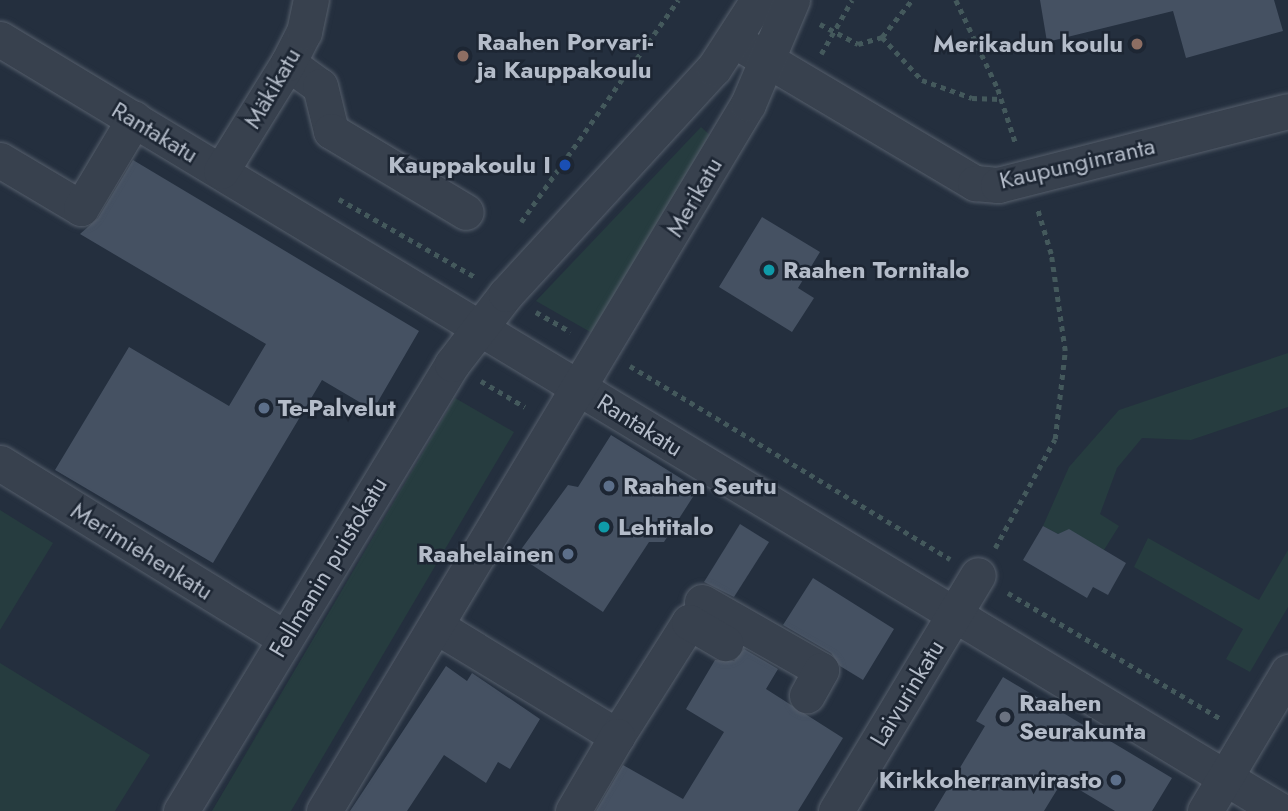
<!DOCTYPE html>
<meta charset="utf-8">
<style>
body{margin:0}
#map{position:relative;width:1288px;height:811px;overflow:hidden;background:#242f3e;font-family:Jost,sans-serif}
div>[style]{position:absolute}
.green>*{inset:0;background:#263c3f}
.building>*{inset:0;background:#455162}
.path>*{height:4.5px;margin-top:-2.25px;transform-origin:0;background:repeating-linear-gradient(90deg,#44595c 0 5px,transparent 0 10px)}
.roads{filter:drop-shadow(0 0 2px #565f6c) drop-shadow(0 0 2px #565f6c)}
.minor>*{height:35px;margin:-17.5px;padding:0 17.5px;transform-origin:17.5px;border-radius:17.5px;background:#38414e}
.dots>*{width:19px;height:19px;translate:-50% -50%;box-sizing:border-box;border:4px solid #1d2633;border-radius:50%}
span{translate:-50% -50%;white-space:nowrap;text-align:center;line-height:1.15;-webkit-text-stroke:5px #1d2633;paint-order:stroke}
.poi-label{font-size:24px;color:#b4bcc9;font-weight:700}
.left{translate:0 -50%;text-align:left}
.right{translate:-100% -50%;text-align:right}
.street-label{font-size:24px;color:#b4bcc9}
</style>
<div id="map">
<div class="green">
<i style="clip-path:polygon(701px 127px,711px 136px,592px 333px,536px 301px)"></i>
<i style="clip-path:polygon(1288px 353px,1288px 407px,1191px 440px,1142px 438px,1117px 468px,1100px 514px,1119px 526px,1104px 550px,1069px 530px,1058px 534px,1043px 526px,1069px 467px,1119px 410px)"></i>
<i style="clip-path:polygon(455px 398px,514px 432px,291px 811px,212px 811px)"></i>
<i style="clip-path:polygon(0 510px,53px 543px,0 630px)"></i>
<i style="clip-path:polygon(1148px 538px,1259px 600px,1288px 550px,1288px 607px,1250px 672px,1226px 659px,1243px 629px,1134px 567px)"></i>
<i style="clip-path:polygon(0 663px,150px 755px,115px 811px,0 811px)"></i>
</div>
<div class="building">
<i style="clip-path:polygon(1040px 0,1274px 0,1283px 31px,1186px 58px,1173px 11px,1047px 42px)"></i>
<i style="clip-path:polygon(133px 160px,419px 331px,373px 410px,322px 380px,213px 563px,55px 470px,129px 347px,229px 406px,266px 344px,80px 234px,98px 218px)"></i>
<i style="clip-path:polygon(762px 217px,820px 252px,798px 288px,814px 298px,792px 332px,719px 287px)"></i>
<i style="clip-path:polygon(611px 435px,698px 489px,664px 542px,649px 542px,603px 612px,517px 555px,568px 485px,578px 487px)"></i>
<i style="clip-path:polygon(740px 524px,769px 542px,734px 597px,704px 582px)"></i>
<i style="clip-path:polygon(1043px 526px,1058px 534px,1069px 529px,1126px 563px,1108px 595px,1093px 587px,1087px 598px,1023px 560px)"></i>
<i style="clip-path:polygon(813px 578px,894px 629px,863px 680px,840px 666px,831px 653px,783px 625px)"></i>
<i style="clip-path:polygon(744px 649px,778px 669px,766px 689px,843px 738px,798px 811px,596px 811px,623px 765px,683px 799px,724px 732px,686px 709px,715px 660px,734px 661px)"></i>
<i style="clip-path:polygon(446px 666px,467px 681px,472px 673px,540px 719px,510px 769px,498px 762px,486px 783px,444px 755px,407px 811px,350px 811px)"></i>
<i style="clip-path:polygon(1003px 677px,1172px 778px,1152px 811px,1115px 811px,1063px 780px,1044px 811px,934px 811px,985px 726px,976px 721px)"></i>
</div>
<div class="path">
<i style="left:956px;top:0;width:98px;rotate:64.7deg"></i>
<i style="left:998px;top:89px;width:58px;rotate:71.9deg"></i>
<i style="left:820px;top:24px;width:43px;rotate:27.8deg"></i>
<i style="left:858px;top:44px;width:25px;rotate:-16deg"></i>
<i style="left:882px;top:37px;width:48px;rotate:-51deg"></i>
<i style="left:882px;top:37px;width:59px;rotate:47.1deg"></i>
<i style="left:922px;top:80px;width:53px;rotate:19.8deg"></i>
<i style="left:972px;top:98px;width:29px;rotate:2deg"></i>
<i style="left:821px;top:54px;width:62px;rotate:-60.1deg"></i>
<i style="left:339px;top:199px;width:159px;rotate:29.8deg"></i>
<i style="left:521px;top:222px;width:272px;rotate:-54.7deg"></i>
<i style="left:536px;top:312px;width:40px;rotate:29.7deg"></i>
<i style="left:630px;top:366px;width:374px;rotate:31.1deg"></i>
<i style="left:481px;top:381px;width:51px;rotate:30.6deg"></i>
<i style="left:995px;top:548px;width:124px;rotate:-61.2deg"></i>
<i style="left:1055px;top:439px;width:89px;rotate:-83.5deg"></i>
<i style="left:1065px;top:351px;width:98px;rotate:-98.2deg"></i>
<i style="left:1051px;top:254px;width:48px;rotate:-106.9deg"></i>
<i style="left:1008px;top:593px;width:247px;rotate:30.6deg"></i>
</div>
<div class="roads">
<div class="minor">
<i style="left:0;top:39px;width:1496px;rotate:31.08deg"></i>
<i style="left:749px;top:49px;width:263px;rotate:30.7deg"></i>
<i style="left:975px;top:183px;width:23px;rotate:5deg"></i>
<i style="left:998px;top:185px;width:299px;rotate:-14.3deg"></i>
<i style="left:288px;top:63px;width:39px;rotate:36deg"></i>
<i style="left:320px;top:86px;width:46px;rotate:76.3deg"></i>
<i style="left:331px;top:131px;width:157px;rotate:31deg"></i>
<i style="left:0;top:160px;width:94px;rotate:30.7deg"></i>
<i style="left:81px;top:208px;width:104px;rotate:-59.2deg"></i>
<i style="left:221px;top:171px;width:127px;rotate:-58.2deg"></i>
<i style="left:288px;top:63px;width:35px;rotate:-63deg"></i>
<i style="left:304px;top:32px;width:33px;rotate:-78deg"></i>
<i style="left:0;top:463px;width:334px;rotate:31.6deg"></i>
<i style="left:702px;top:602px;width:137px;rotate:29.7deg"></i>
<i style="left:821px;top:670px;width:29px;rotate:119deg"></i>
<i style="left:436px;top:626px;width:212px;rotate:31.3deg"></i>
<i style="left:617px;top:736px;width:135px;rotate:-57.7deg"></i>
<i style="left:689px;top:622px;width:42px;rotate:30.3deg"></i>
<i style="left:181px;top:811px;width:523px;rotate:-58.77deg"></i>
<i style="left:452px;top:364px;width:88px;rotate:-52.4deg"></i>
<i style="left:506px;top:294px;width:307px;rotate:-47.4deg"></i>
<i style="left:714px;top:68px;width:81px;rotate:-57.1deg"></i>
<i style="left:324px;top:811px;width:824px;rotate:-59.05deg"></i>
<i style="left:748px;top:104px;width:113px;rotate:-67.1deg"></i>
<i style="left:573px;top:811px;width:87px;rotate:-59.6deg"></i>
<i style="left:836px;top:811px;width:275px;rotate:-59deg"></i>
<i style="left:1205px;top:811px;width:162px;rotate:-59.2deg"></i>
</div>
</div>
<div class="dots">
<i style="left:1137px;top:44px;background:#8d6e63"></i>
<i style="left:463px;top:56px;background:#8d6e63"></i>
<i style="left:565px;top:165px;background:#1a4fb4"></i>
<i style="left:769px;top:270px;background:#0f9aa8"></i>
<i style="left:264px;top:408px;background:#5c6f8a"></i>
<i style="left:609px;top:486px;background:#5c6f8a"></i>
<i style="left:604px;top:527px;background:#0f9aa8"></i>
<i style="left:568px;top:554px;background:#5c6f8a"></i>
<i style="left:1005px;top:717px;background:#6b7280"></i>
<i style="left:1116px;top:780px;background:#5c6f8a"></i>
</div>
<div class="poi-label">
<span class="left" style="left:477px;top:56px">Raahen Porvari-<br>ja Kauppakoulu</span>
<span class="right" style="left:1123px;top:44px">Merikadun koulu</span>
<span class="right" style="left:551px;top:165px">Kauppakoulu I</span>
<span class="left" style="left:783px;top:270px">Raahen Tornitalo</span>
<span class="left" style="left:278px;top:408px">Te-Palvelut</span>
<span class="left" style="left:623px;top:486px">Raahen Seutu</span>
<span class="left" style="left:618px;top:527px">Lehtitalo</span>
<span class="right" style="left:554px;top:554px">Raahelainen</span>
<span class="left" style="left:1019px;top:717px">Raahen<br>Seurakunta</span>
<span class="right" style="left:1102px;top:780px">Kirkkoherranvirasto</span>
</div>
<div class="street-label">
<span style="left:272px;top:88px;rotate:-60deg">Mäkikatu</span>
<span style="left:155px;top:132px;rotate:31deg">Rantakatu</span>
<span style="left:1077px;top:163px;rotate:-13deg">Kaupunginranta</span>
<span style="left:694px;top:197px;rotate:-60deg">Merikatu</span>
<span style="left:640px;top:425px;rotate:32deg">Rantakatu</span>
<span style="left:142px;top:551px;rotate:32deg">Merimiehenkatu</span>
<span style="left:328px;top:567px;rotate:-59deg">Fellmanin puistokatu</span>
<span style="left:907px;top:693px;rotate:-59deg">Laivurinkatu</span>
</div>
</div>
